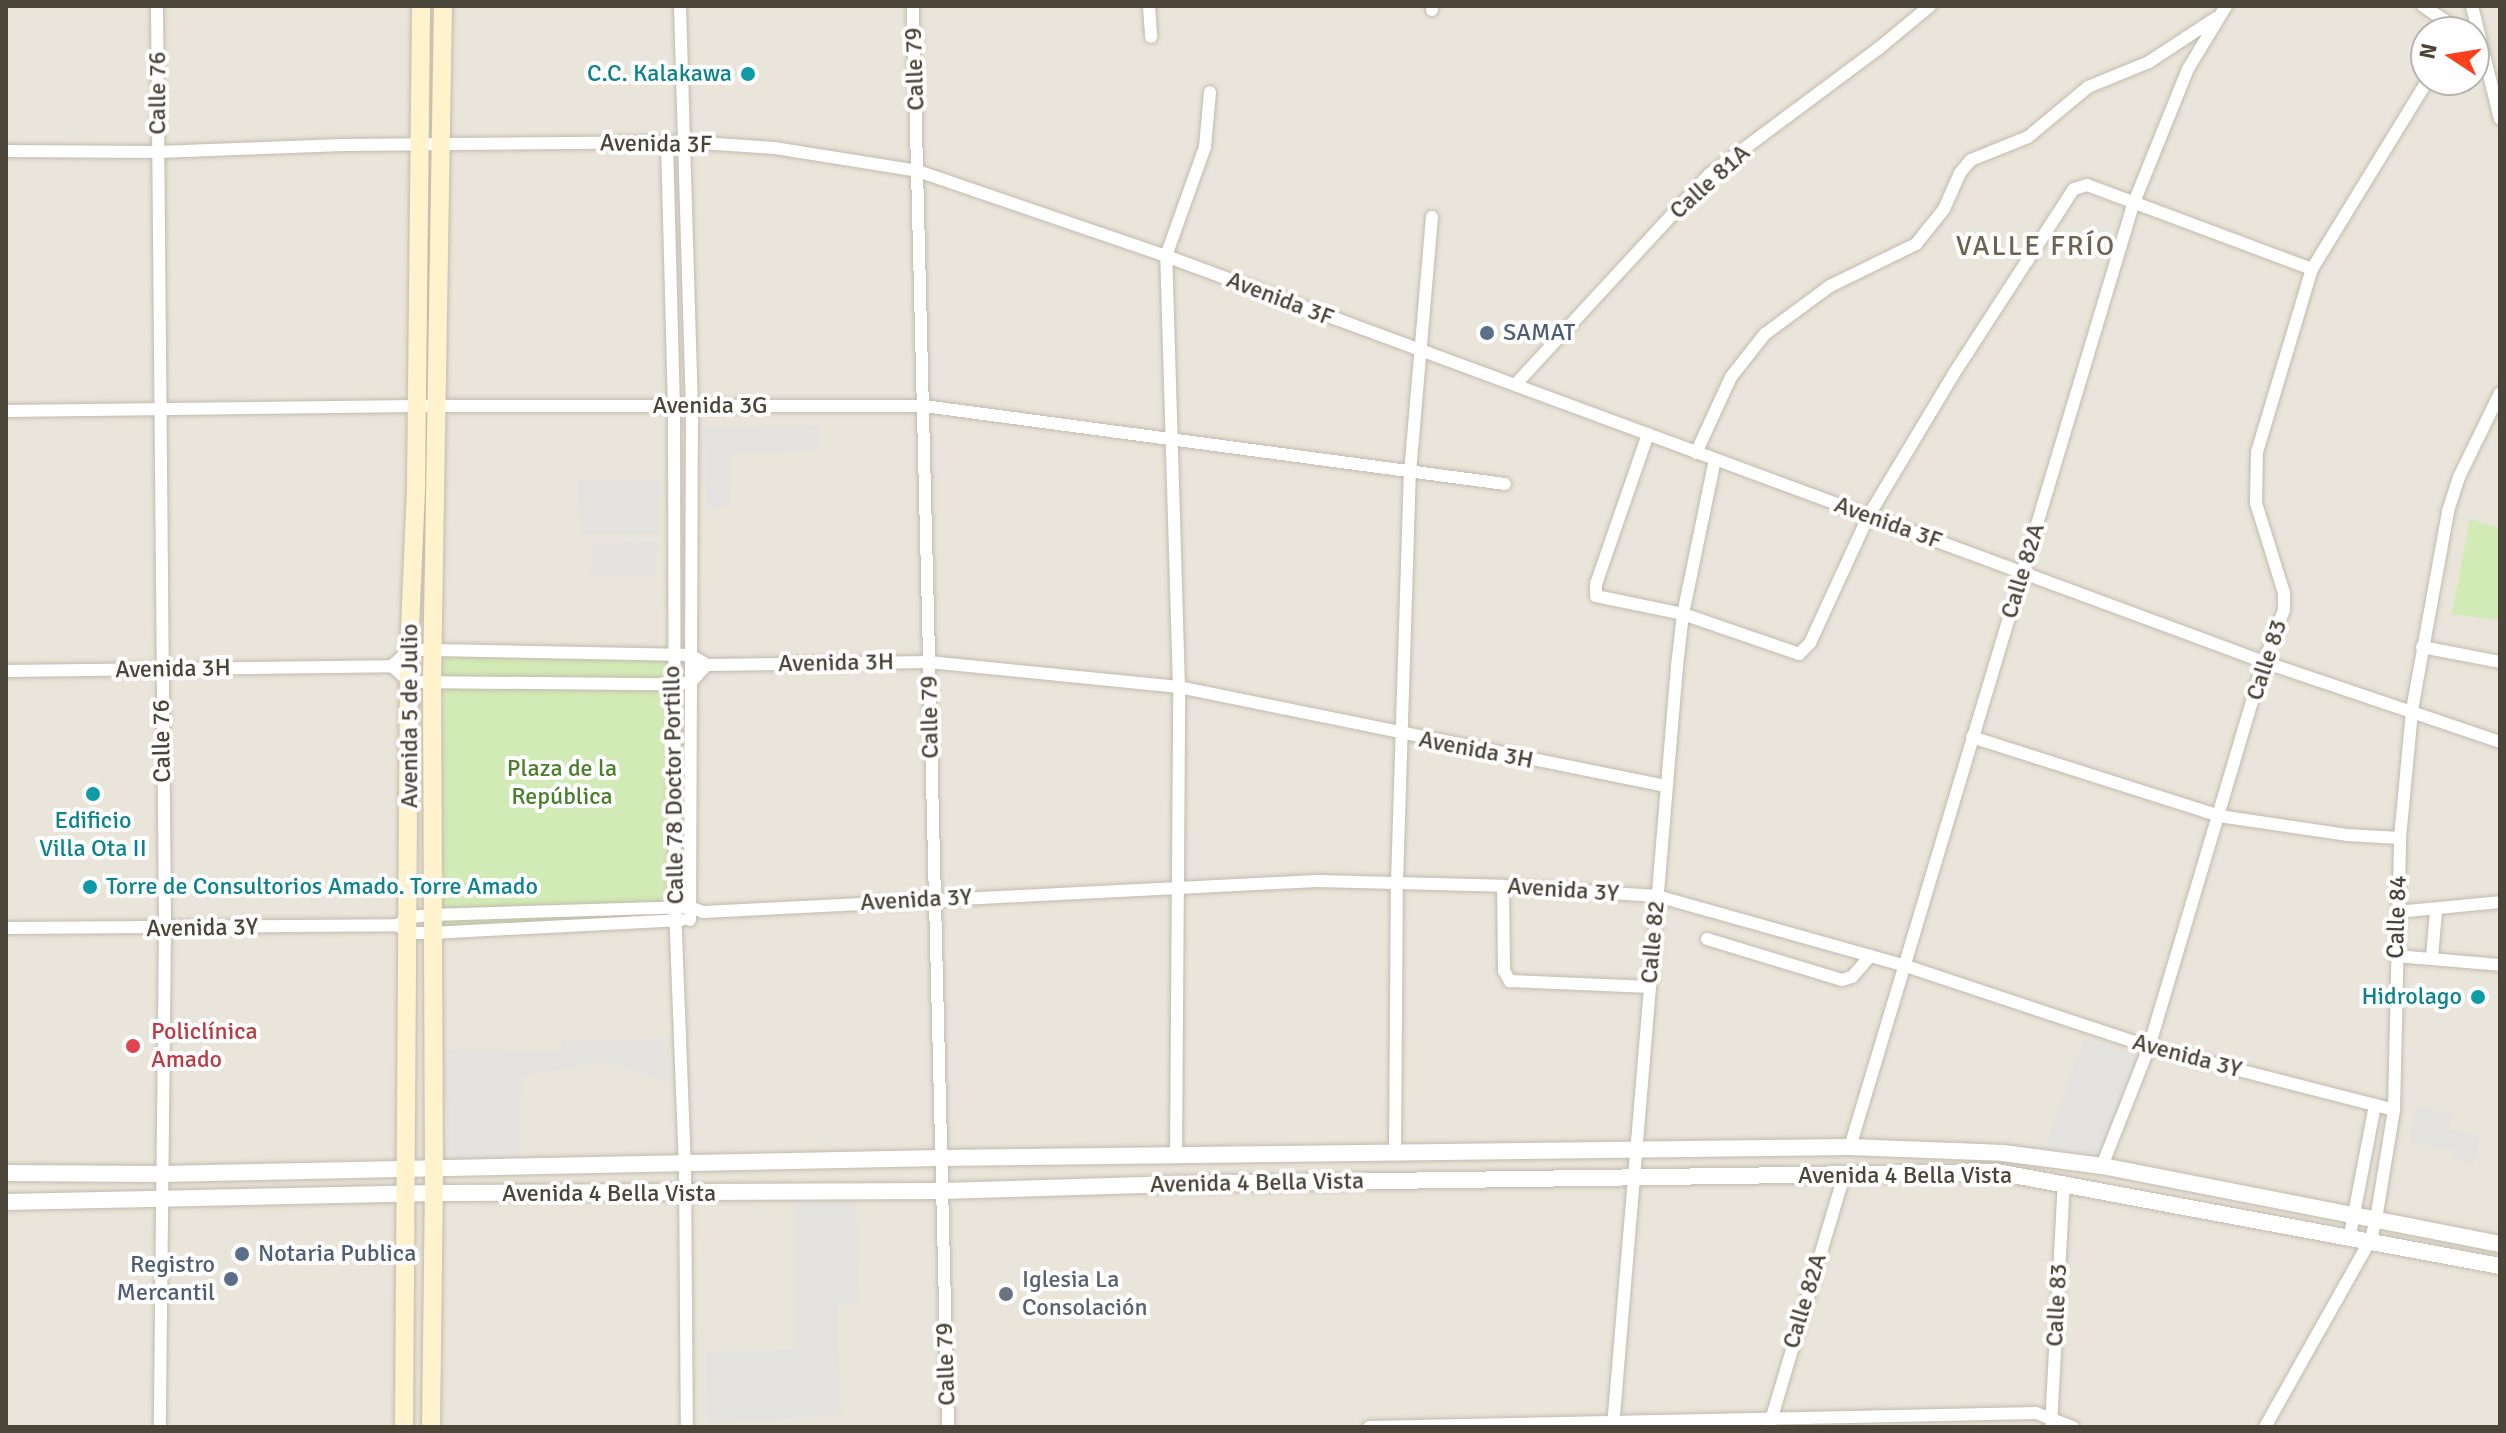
<!DOCTYPE html>
<meta charset="utf-8">
<style>
body{margin:0}
#map{position:relative;width:2506px;height:1433px;overflow:hidden;background:#f6f3ec;font-family:Signika,sans-serif}
div>[style]{position:absolute}
.residential>*{inset:0;background:#eae5da}
.green>*{inset:0;background:#d2eab5}
.parking>*{inset:0;background:#e5e3e0}
.roads{filter:drop-shadow(0 0 2px #c2bbae) drop-shadow(0 0 2px #c2bbae)}
.minor>*{height:12px;margin:-6px;padding:0 6px;transform-origin:6px;border-radius:6px;background:#fff}
.tertiary>*{height:16px;margin:-8px;padding:0 8px;transform-origin:8px;border-radius:8px;background:#fff}
.secondary>*{height:18px;margin:-9px;padding:0 9px;transform-origin:9px;border-radius:9px;background:#fff3cd}
.dots>*{width:22px;height:22px;translate:-50% -50%;box-sizing:border-box;border:4px solid #fff;border-radius:50%}
span{translate:-50% -50%;white-space:nowrap;text-align:center;line-height:1.15;-webkit-text-stroke:8px #fff;paint-order:stroke}
.street-label{font-size:24px;color:#4b4439}
.culture-label{font-size:24px;color:#0d838f}
.right{translate:-100% -50%;text-align:right}
.left{translate:0 -50%;text-align:left}
.service-label{font-size:24px;color:#4e5e75}
.park-label{font-size:24px;color:#4a7f2a}
.health-label{font-size:24px;color:#be3a42}
.worship-label{font-size:24px;color:#5b616d}
.quarter-label{font-size:28px;color:#6e6250;letter-spacing:2px}
.frame{position:absolute;inset:0;border:8px solid #4b4439;pointer-events:none}
.north{position:absolute;left:2410px;top:16px;width:80px;height:80px;box-sizing:border-box;background:#fff;border:2px solid #b7b4b0;border-radius:50%;rotate:282deg;font-size:22px;font-weight:700;line-height:32px;text-align:center;color:#4b4439}
.north::after{content:'';display:block;margin:auto;width:28px;height:36px;background:#fc3f1d;clip-path:polygon(50% 0,100% 100%,50% 72%,0 100%)}
</style>
<div id="map">
<div class="residential">
<i style="clip-path:polygon(evenodd,6px 6px,2500px 6px,2500px 1427px,6px 1427px,6px 6px,2426px 32px,2474px 32px,2474px 80px,2426px 80px,2426px 32px)"></i>
</div>
<div class="green">
<i style="clip-path:polygon(2470px 519px,2500px 528px,2500px 620px,2452px 614px)"></i>
<i style="clip-path:polygon(444px 646px,680px 652px,681px 914px,443px 928px)"></i>
</div>
<div class="parking">
<i style="clip-path:polygon(820px 425px,819px 451px,729px 453px,731px 507px,706px 509px,705px 428px)"></i>
<i style="clip-path:polygon(578px 480px,658px 480px,657px 535px,581px 535px)"></i>
<i style="clip-path:polygon(657px 541px,656px 577px,591px 576px,592px 542px)"></i>
<i style="clip-path:polygon(669px 1037px,670px 1083px,606px 1062px,521px 1077px,520px 1158px,459px 1159px,447px 1150px,445px 1049px,560px 1052px,563px 1041px)"></i>
<i style="clip-path:polygon(2084px 1038px,2138px 1055px,2105px 1157px,2045px 1148px)"></i>
<i style="clip-path:polygon(2416px 1106px,2453px 1113px,2450px 1129px,2480px 1135px,2474px 1165px,2452px 1161px,2453px 1151px,2409px 1143px)"></i>
<i style="clip-path:polygon(856px 1200px,860px 1303px,837px 1305px,841px 1416px,708px 1423px,706px 1351px,796px 1349px,796px 1201px)"></i>
</div>
<div class="roads">
<div class="minor">
<i style="left:157px;top:6px;width:923px;rotate:89.5deg"></i>
<i style="left:165px;top:929px;width:498px;rotate:90.6deg"></i>
<i style="left:680px;top:6px;width:400px;rotate:88.3deg"></i>
<i style="left:692px;top:406px;width:514px;rotate:90.22deg"></i>
<i style="left:913px;top:6px;width:1421px;rotate:88.59deg"></i>
<i style="left:1149px;top:6px;width:31px;rotate:86deg"></i>
<i style="left:1432px;top:6px;width:4px;rotate:90deg"></i>
<i style="left:2423px;top:6px;width:43px;rotate:33.7deg"></i>
<i style="left:2472px;top:6px;width:116px;rotate:76.1deg"></i>
<i style="left:667px;top:142px;width:264px;rotate:88.5deg"></i>
<i style="left:674px;top:406px;width:502px;rotate:89.89deg"></i>
<i style="left:675px;top:908px;width:258px;rotate:87.8deg"></i>
<i style="left:685px;top:1166px;width:261px;rotate:89.6deg"></i>
<i style="left:6px;top:151px;width:152px;rotate:0.4deg"></i>
<i style="left:158px;top:152px;width:185px;rotate:-2.2deg"></i>
<i style="left:343px;top:145px;width:343px;rotate:-0.5deg"></i>
<i style="left:686px;top:142px;width:89px;rotate:3.9deg"></i>
<i style="left:775px;top:148px;width:145px;rotate:9.1deg"></i>
<i style="left:918px;top:171px;width:262px;rotate:18.9deg"></i>
<i style="left:1166px;top:256px;width:1171px;rotate:20.29deg"></i>
<i style="left:2264px;top:662px;width:249px;rotate:18.7deg"></i>
<i style="left:1515px;top:385px;width:287px;rotate:-47.3deg"></i>
<i style="left:1710px;top:174px;width:211px;rotate:-36.7deg"></i>
<i style="left:1879px;top:48px;width:66px;rotate:-39.5deg"></i>
<i style="left:6px;top:411px;width:431px;rotate:-0.7deg"></i>
<i style="left:437px;top:406px;width:487px"></i>
<i style="left:924px;top:406px;width:586px;rotate:7.65deg"></i>
<i style="left:1648px;top:434px;width:159px;rotate:109.1deg"></i>
<i style="left:1596px;top:584px;width:12px;rotate:90deg"></i>
<i style="left:1596px;top:596px;width:89px;rotate:11.7deg"></i>
<i style="left:1683px;top:614px;width:123px;rotate:19deg"></i>
<i style="left:1799px;top:654px;width:16px;rotate:-45deg"></i>
<i style="left:1810px;top:643px;width:141px;rotate:-65.3deg"></i>
<i style="left:1869px;top:515px;width:163px;rotate:-59deg"></i>
<i style="left:1953px;top:375px;width:222px;rotate:-57deg"></i>
<i style="left:2074px;top:189px;width:14px;rotate:-17deg"></i>
<i style="left:2087px;top:185px;width:240px;rotate:20.5deg"></i>
<i style="left:1696px;top:453px;width:84px;rotate:-65.3deg"></i>
<i style="left:1731px;top:377px;width:55px;rotate:-51.7deg"></i>
<i style="left:1765px;top:334px;width:81px;rotate:-36.4deg"></i>
<i style="left:1830px;top:286px;width:96px;rotate:-26deg"></i>
<i style="left:1916px;top:244px;width:45px;rotate:-51.3deg"></i>
<i style="left:1944px;top:209px;width:39px;rotate:-66deg"></i>
<i style="left:1960px;top:173px;width:17px;rotate:-50deg"></i>
<i style="left:1971px;top:160px;width:61px;rotate:-22deg"></i>
<i style="left:2028px;top:137px;width:78px;rotate:-39.8deg"></i>
<i style="left:2088px;top:87px;width:66px;rotate:-22.3deg"></i>
<i style="left:2149px;top:62px;width:80px;rotate:-33.3deg"></i>
<i style="left:2422px;top:647px;width:79px;rotate:10.9deg"></i>
<i style="left:392px;top:666px;width:24px;rotate:42deg"></i>
<i style="left:410px;top:682px;width:252px;rotate:0.5deg"></i>
<i style="left:662px;top:684px;width:28px;rotate:-2deg"></i>
<i style="left:690px;top:683px;width:25px;rotate:-47deg"></i>
<i style="left:6px;top:671px;width:386px;rotate:-0.7deg"></i>
<i style="left:392px;top:666px;width:23px;rotate:-43deg"></i>
<i style="left:409px;top:650px;width:24px"></i>
<i style="left:433px;top:650px;width:257px;rotate:1.1deg"></i>
<i style="left:690px;top:655px;width:20px;rotate:30deg"></i>
<i style="left:707px;top:665px;width:222px;rotate:-0.8deg"></i>
<i style="left:929px;top:662px;width:251px;rotate:5.7deg"></i>
<i style="left:1179px;top:687px;width:495px;rotate:11.5deg"></i>
<i style="left:1972px;top:737px;width:259px;rotate:17.7deg"></i>
<i style="left:2219px;top:816px;width:129px;rotate:8.4deg"></i>
<i style="left:2347px;top:835px;width:53px;rotate:3.2deg"></i>
<i style="left:1503px;top:886px;width:85px;rotate:89.3deg"></i>
<i style="left:1504px;top:971px;width:12px;rotate:59deg"></i>
<i style="left:1510px;top:981px;width:140px;rotate:2.5deg"></i>
<i style="left:2397px;top:912px;width:103px;rotate:-5.5deg"></i>
<i style="left:397px;top:925px;width:15px;rotate:-32deg"></i>
<i style="left:410px;top:917px;width:22px;rotate:-5deg"></i>
<i style="left:432px;top:915px;width:258px;rotate:-1.8deg"></i>
<i style="left:690px;top:907px;width:14px;rotate:21deg"></i>
<i style="left:703px;top:912px;width:615px;rotate:-2.89deg"></i>
<i style="left:1317px;top:881px;width:186px;rotate:1.5deg"></i>
<i style="left:1503px;top:886px;width:154px;rotate:3.7deg"></i>
<i style="left:1657px;top:896px;width:255px;rotate:15.7deg"></i>
<i style="left:1903px;top:965px;width:259px;rotate:18.4deg"></i>
<i style="left:2149px;top:1047px;width:253px;rotate:14.4deg"></i>
<i style="left:6px;top:928px;width:391px;rotate:-0.4deg"></i>
<i style="left:397px;top:925px;width:15px;rotate:32deg"></i>
<i style="left:410px;top:933px;width:22px"></i>
<i style="left:432px;top:933px;width:250px;rotate:-3deg"></i>
<i style="left:1707px;top:939px;width:141px;rotate:16.9deg"></i>
<i style="left:1842px;top:980px;width:10px;rotate:-17deg"></i>
<i style="left:1852px;top:977px;width:28px;rotate:-49deg"></i>
<i style="left:2396px;top:956px;width:104px;rotate:4.9deg"></i>
<i style="left:2432px;top:958px;width:48px;rotate:-85.2deg"></i>
<i style="left:1850px;top:1147px;width:984px;rotate:-73.28deg"></i>
<i style="left:2133px;top:205px;width:147px;rotate:-68deg"></i>
<i style="left:2188px;top:69px;width:74px;rotate:-58.9deg"></i>
<i style="left:1395px;top:1154px;width:272px;rotate:-89.6deg"></i>
<i style="left:1397px;top:882px;width:409px;rotate:-88.2deg"></i>
<i style="left:1410px;top:473px;width:257px;rotate:-85.1deg"></i>
<i style="left:1176px;top:1157px;width:470px;rotate:-89.6deg"></i>
<i style="left:1179px;top:687px;width:431px;rotate:-91.7deg"></i>
<i style="left:1166px;top:256px;width:116px;rotate:-70.3deg"></i>
<i style="left:1205px;top:147px;width:55px;rotate:-84.8deg"></i>
<i style="left:2102px;top:1166px;width:128px;rotate:-68.4deg"></i>
<i style="left:2149px;top:1047px;width:402px;rotate:-73.4deg"></i>
<i style="left:2264px;top:662px;width:56px;rotate:-69deg"></i>
<i style="left:2284px;top:610px;width:17px;rotate:-90deg"></i>
<i style="left:2284px;top:593px;width:94px;rotate:-107.3deg"></i>
<i style="left:2256px;top:503px;width:51px;rotate:-88.9deg"></i>
<i style="left:2257px;top:452px;width:191px;rotate:-73.3deg"></i>
<i style="left:2312px;top:269px;width:222px;rotate:-58.5deg"></i>
<i style="left:2350px;top:1235px;width:132px;rotate:-79.1deg"></i>
<i style="left:1369px;top:1427px;width:667px;rotate:-1.2deg"></i>
<i style="left:2036px;top:1413px;width:40px;rotate:21deg"></i>
<i style="left:1613px;top:1427px;width:764px;rotate:-85.19deg"></i>
<i style="left:1677px;top:666px;width:52px;rotate:-83.4deg"></i>
<i style="left:1683px;top:614px;width:157px;rotate:-78.3deg"></i>
<i style="left:1769px;top:1427px;width:262px;rotate:-73.4deg"></i>
<i style="left:2051px;top:1427px;width:245px;rotate:-87deg"></i>
<i style="left:2265px;top:1427px;width:216px;rotate:-60.6deg"></i>
<i style="left:2371px;top:1239px;width:21px;rotate:-76deg"></i>
<i style="left:2376px;top:1219px;width:110px;rotate:-80.6deg"></i>
<i style="left:2394px;top:1110px;width:272px;rotate:-88.7deg"></i>
<i style="left:2400px;top:838px;width:129px;rotate:-84.6deg"></i>
<i style="left:2412px;top:710px;width:202px;rotate:-79.7deg"></i>
<i style="left:2448px;top:511px;width:38px;rotate:-72deg"></i>
<i style="left:2460px;top:475px;width:91px;rotate:-64deg"></i>
</div>
<div class="tertiary">
<i style="left:6px;top:1173px;width:155px;rotate:0.4deg"></i>
<i style="left:161px;top:1174px;width:779px;rotate:-1.18deg"></i>
<i style="left:940px;top:1158px;width:910px;rotate:-0.69deg"></i>
<i style="left:1850px;top:1147px;width:153px;rotate:2.2deg"></i>
<i style="left:2003px;top:1153px;width:100px;rotate:7.5deg"></i>
<i style="left:2102px;top:1166px;width:406px;rotate:11.1deg"></i>
<i style="left:6px;top:1202px;width:428px;rotate:-1.2deg"></i>
<i style="left:434px;top:1193px;width:508px;rotate:-0.23deg"></i>
<i style="left:942px;top:1191px;width:237px;rotate:-1.7deg"></i>
<i style="left:1179px;top:1184px;width:818px;rotate:-0.84deg"></i>
<i style="left:1997px;top:1172px;width:512px;rotate:10.59deg"></i>
</div>
<div class="secondary">
<i style="left:404px;top:1427px;width:777px;rotate:-89.63deg"></i>
<i style="left:409px;top:650px;width:163px;rotate:-87.5deg"></i>
<i style="left:416px;top:487px;width:481px;rotate:-89.4deg"></i>
<i style="left:431px;top:1427px;width:234px;rotate:-89.3deg"></i>
<i style="left:434px;top:1193px;width:511px;rotate:-90.22deg"></i>
<i style="left:432px;top:682px;width:676px;rotate:-89.07deg"></i>
</div>
</div>
<div class="dots">
<i style="left:748px;top:74px;background:#0f9aa8"></i>
<i style="left:1487px;top:333px;background:#5c6f8a"></i>
<i style="left:93px;top:794px;background:#0f9aa8"></i>
<i style="left:90px;top:887px;background:#0f9aa8"></i>
<i style="left:2478px;top:997px;background:#0f9aa8"></i>
<i style="left:133px;top:1046px;background:#e0444e"></i>
<i style="left:242px;top:1254px;background:#5c6f8a"></i>
<i style="left:231px;top:1279px;background:#5c6f8a"></i>
<i style="left:1006px;top:1294px;background:#6b7280"></i>
</div>
<div class="street-label">
<span style="left:915px;top:69px;rotate:-92deg">Calle 79</span>
<span style="left:158px;top:93px;rotate:-90deg">Calle 76</span>
<span style="left:656px;top:144px;rotate:1deg">Avenida 3F</span>
<span style="left:1710px;top:182px;rotate:-42deg">Calle 81A</span>
<span style="left:1280px;top:299px;rotate:21deg">Avenida 3F</span>
<span style="left:710px;top:406px">Avenida 3G</span>
<span style="left:1888px;top:523px;rotate:20deg">Avenida 3F</span>
<span style="left:2023px;top:571px;rotate:-73deg">Calle 82A</span>
<span style="left:2267px;top:660px;rotate:-72deg">Calle 83</span>
<span style="left:836px;top:663px;rotate:-1deg">Avenida 3H</span>
<span style="left:173px;top:669px;rotate:-1deg">Avenida 3H</span>
<span style="left:410px;top:716px;rotate:-90deg">Avenida 5 de Julio</span>
<span style="left:930px;top:717px;rotate:-91deg">Calle 79</span>
<span style="left:162px;top:741px;rotate:-91deg">Calle 76</span>
<span style="left:1476px;top:750px;rotate:11deg">Avenida 3H</span>
<span style="left:674px;top:785px;rotate:-91deg">Calle 78 Doctor Portillo</span>
<span style="left:1563px;top:890px;rotate:4deg">Avenida 3Y</span>
<span style="left:916px;top:900px;rotate:-3deg">Avenida 3Y</span>
<span style="left:2397px;top:917px;rotate:-88deg">Calle 84</span>
<span style="left:202px;top:928px;rotate:-1deg">Avenida 3Y</span>
<span style="left:1653px;top:942px;rotate:-85deg">Calle 82</span>
<span style="left:2187px;top:1056px;rotate:15deg">Avenida 3Y</span>
<span style="left:1905px;top:1176px">Avenida 4 Bella Vista</span>
<span style="left:1257px;top:1183px;rotate:-1deg">Avenida 4 Bella Vista</span>
<span style="left:609px;top:1194px">Avenida 4 Bella Vista</span>
<span style="left:1805px;top:1301px;rotate:-73deg">Calle 82A</span>
<span style="left:2057px;top:1305px;rotate:-87deg">Calle 83</span>
<span style="left:946px;top:1364px;rotate:-92deg">Calle 79</span>
</div>
<div class="culture-label">
<span class="right" style="left:732px;top:74px">C.C. Kalakawa</span>
<span style="left:93px;top:835px">Edificio<br>Villa Ota II</span>
<span class="left" style="left:106px;top:887px">Torre de Consultorios Amado. Torre Amado</span>
<span class="right" style="left:2462px;top:997px">Hidrolago</span>
</div>
<div class="service-label">
<span class="left" style="left:1503px;top:333px">SAMAT</span>
<span class="left" style="left:258px;top:1254px">Notaria Publica</span>
<span class="right" style="left:215px;top:1279px">Registro<br>Mercantil</span>
</div>
<div class="park-label">
<span style="left:562px;top:783px">Plaza de la<br>República</span>
</div>
<div class="health-label">
<span class="left" style="left:151px;top:1046px">Policlínica<br>Amado</span>
</div>
<div class="worship-label">
<span class="left" style="left:1022px;top:1294px">Iglesia La<br>Consolación</span>
</div>
<div class="quarter-label">
<span style="left:2036px;top:246px">VALLE FRÍO</span>
</div>
<div class="frame"></div>
<div class="north">N</div>
</div>
